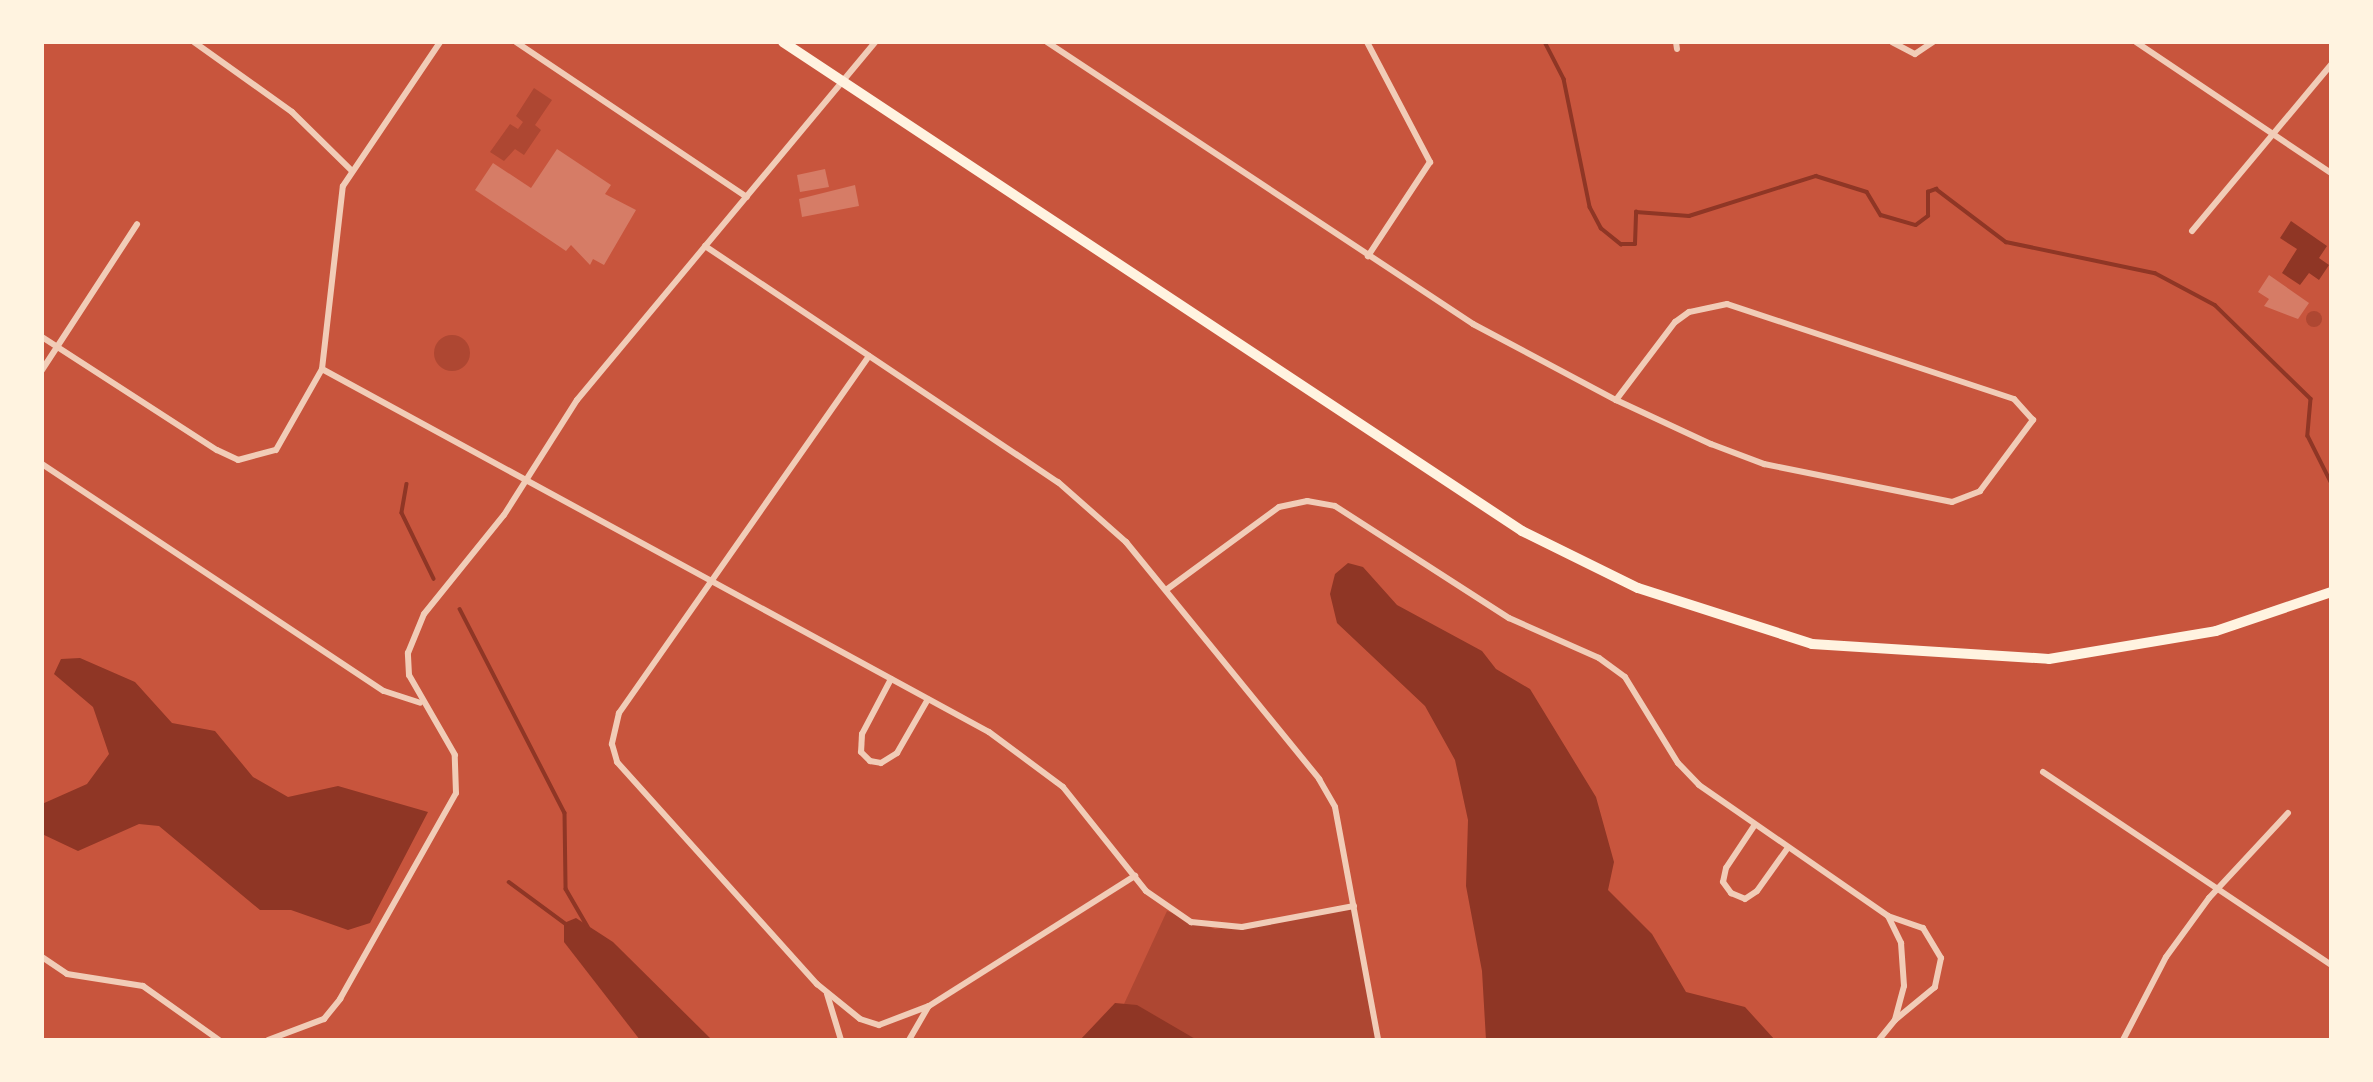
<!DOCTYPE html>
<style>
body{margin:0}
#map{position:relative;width:2373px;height:1082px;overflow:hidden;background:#c8553d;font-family:Helvetica,sans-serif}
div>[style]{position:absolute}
.green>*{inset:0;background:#ae4732}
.round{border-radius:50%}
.water>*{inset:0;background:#8f3625}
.stream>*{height:3.5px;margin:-1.75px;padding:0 1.75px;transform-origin:1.75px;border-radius:1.75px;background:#8f3625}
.building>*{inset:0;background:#d67c66}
.minor>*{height:6px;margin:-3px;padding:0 3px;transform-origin:3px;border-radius:3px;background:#f1ccb7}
.primary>*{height:10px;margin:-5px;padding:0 5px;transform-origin:5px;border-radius:5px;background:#fff3e0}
span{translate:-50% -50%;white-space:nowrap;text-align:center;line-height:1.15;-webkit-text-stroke:7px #fff3e0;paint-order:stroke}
.frame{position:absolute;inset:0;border:44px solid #fff3e0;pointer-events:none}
</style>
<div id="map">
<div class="green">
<i style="clip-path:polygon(534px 88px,552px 100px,535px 125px,541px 130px,524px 155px,515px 149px,504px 161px,490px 152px,510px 124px,518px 129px,523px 122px,516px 116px)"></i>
<i class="round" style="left:2306px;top:311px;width:16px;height:16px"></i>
<i class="round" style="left:434px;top:335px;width:36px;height:36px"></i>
<i style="clip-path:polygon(1354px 908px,1377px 1040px,1197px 1040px,1124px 1004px,1167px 911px,1215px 929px)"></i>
</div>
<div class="water">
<i style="clip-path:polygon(2291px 221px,2327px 246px,2319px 258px,2329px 265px,2319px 280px,2309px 273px,2300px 285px,2282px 273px,2297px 249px,2280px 238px)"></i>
<i style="clip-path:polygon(1348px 563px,1363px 567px,1397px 605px,1482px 651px,1496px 669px,1530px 689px,1596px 797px,1614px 862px,1608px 890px,1652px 934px,1686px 992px,1745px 1007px,1775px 1040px,1486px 1040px,1482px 971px,1466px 886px,1468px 820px,1455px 760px,1425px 706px,1337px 623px,1330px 594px,1335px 574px)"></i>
<i style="clip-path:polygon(80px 658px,135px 682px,172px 723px,215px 731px,253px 777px,288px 797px,338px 786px,428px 812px,370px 923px,348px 930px,291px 910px,260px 910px,159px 826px,139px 824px,78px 851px,42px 834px,42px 804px,87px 784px,109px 754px,93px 707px,54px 674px,61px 659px)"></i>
<i style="clip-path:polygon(576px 918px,613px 942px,712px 1040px,640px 1040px,564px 942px,564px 923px)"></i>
<i style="clip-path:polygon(1115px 1003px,1137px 1005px,1197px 1040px,1080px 1040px)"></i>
</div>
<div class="stream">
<i style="left:1545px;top:42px;width:42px;rotate:62.8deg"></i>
<i style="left:1564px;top:79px;width:131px;rotate:78.5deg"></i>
<i style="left:1590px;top:207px;width:24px;rotate:62deg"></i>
<i style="left:1601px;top:228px;width:26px;rotate:39deg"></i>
<i style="left:1621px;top:244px;width:14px"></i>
<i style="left:1635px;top:244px;width:32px;rotate:-88deg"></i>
<i style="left:1636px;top:212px;width:53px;rotate:4.3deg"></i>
<i style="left:1689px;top:216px;width:133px;rotate:-17.5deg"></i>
<i style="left:1816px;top:176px;width:53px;rotate:17.4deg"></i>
<i style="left:1867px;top:192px;width:27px;rotate:59deg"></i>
<i style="left:1881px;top:215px;width:36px;rotate:16deg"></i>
<i style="left:1916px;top:225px;width:15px;rotate:-37deg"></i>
<i style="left:1928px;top:216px;width:24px;rotate:-90deg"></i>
<i style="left:1928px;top:192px;width:9px;rotate:-21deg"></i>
<i style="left:1936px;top:189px;width:88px;rotate:37.1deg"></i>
<i style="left:2006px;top:242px;width:152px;rotate:11.8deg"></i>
<i style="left:2155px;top:273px;width:68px;rotate:28.1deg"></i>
<i style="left:2215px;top:305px;width:134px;rotate:44.4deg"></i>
<i style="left:2311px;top:399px;width:37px;rotate:95deg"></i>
<i style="left:2308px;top:436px;width:51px;rotate:63.4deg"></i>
<i style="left:407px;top:484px;width:29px;rotate:100deg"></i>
<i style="left:402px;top:513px;width:73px;rotate:64.1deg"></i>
<i style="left:460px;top:609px;width:229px;rotate:62.8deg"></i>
<i style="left:565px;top:813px;width:76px;rotate:89.2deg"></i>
<i style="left:566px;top:889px;width:44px;rotate:59.9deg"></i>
<i style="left:509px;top:882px;width:71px;rotate:36.4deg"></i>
</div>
<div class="building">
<i style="clip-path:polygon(557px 149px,611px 185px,605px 194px,636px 210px,604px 265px,593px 259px,590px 265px,571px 245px,566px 251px,475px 190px,493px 163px,531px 188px)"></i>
<i style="clip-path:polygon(825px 169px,829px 187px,800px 192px,797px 175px)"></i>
<i style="clip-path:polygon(855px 185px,859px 206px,802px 217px,799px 199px)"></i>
<i style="clip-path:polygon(2269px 275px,2309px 303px,2298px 319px,2264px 306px,2269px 299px,2258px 292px)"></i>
</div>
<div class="minor">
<i style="left:194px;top:42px;width:120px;rotate:35.5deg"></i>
<i style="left:292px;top:112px;width:84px;rotate:44.5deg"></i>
<i style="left:516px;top:42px;width:278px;rotate:33.9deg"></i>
<i style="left:1047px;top:42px;width:511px;rotate:33.5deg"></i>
<i style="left:1473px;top:324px;width:162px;rotate:28deg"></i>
<i style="left:1616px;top:400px;width:105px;rotate:24.9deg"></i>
<i style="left:1711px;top:444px;width:57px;rotate:20.7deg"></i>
<i style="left:1764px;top:464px;width:192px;rotate:11.4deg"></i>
<i style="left:1952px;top:502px;width:30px;rotate:-21deg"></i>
<i style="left:1980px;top:491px;width:89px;rotate:-53.3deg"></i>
<i style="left:2033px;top:420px;width:28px;rotate:-132deg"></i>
<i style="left:2014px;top:399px;width:302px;rotate:-161.7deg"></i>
<i style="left:1727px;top:304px;width:39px;rotate:168deg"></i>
<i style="left:1689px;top:312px;width:17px;rotate:144deg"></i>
<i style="left:1675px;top:322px;width:98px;rotate:127.1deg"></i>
<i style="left:1367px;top:42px;width:136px;rotate:62.3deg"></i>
<i style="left:1430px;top:162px;width:113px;rotate:123.4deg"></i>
<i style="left:1676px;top:42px;width:7px;rotate:82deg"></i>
<i style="left:1892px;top:42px;width:26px;rotate:28deg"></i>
<i style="left:1915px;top:54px;width:22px;rotate:-34deg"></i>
<i style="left:2136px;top:42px;width:235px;rotate:33.9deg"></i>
<i style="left:2192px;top:231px;width:217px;rotate:-50.1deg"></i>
<i style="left:705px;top:246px;width:425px;rotate:33.8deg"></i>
<i style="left:1058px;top:482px;width:91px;rotate:41.4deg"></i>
<i style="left:1126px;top:542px;width:306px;rotate:50.8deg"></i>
<i style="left:1319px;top:779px;width:32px;rotate:60deg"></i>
<i style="left:1335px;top:807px;width:237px;rotate:79.5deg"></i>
<i style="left:42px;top:337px;width:208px;rotate:32.9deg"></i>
<i style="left:217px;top:450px;width:23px;rotate:25deg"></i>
<i style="left:238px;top:460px;width:39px;rotate:-15deg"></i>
<i style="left:276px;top:450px;width:93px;rotate:-60.4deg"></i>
<i style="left:322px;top:369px;width:184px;rotate:-83.5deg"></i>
<i style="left:343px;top:186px;width:174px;rotate:-56deg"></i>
<i style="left:869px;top:356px;width:436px;rotate:125deg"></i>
<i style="left:619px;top:713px;width:32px;rotate:103deg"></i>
<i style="left:612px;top:744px;width:19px;rotate:74deg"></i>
<i style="left:617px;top:762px;width:299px;rotate:48deg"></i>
<i style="left:817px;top:984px;width:55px;rotate:39.1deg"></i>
<i style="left:860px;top:1019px;width:20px;rotate:18deg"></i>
<i style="left:879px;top:1025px;width:53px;rotate:-20.8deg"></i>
<i style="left:929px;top:1006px;width:244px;rotate:-32.3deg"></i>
<i style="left:322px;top:369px;width:759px;rotate:28.56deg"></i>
<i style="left:989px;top:732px;width:92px;rotate:36.6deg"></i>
<i style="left:1063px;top:787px;width:133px;rotate:51.4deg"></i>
<i style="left:1146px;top:891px;width:55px;rotate:34.6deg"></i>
<i style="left:1191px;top:922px;width:51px;rotate:5.6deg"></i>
<i style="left:1242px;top:927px;width:114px;rotate:-10.6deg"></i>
<i style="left:42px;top:370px;width:174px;rotate:-56.9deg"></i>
<i style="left:42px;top:464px;width:410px;rotate:33.6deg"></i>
<i style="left:384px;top:691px;width:38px;rotate:18deg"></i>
<i style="left:1166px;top:590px;width:140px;rotate:-36.3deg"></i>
<i style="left:1279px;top:507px;width:29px;rotate:-12deg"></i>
<i style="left:1307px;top:501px;width:28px;rotate:10deg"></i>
<i style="left:1335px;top:506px;width:207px;rotate:32.8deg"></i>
<i style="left:1509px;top:618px;width:98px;rotate:24deg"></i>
<i style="left:1599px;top:658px;width:32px;rotate:36deg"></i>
<i style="left:1625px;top:677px;width:101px;rotate:58.4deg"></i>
<i style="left:1678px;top:763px;width:30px;rotate:46deg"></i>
<i style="left:1699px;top:785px;width:230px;rotate:34.7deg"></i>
<i style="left:1888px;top:916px;width:30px;rotate:64deg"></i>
<i style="left:1901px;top:943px;width:43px;rotate:86deg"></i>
<i style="left:1904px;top:986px;width:35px;rotate:105deg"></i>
<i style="left:1895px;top:1020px;width:26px;rotate:129deg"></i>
<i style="left:891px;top:679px;width:62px;rotate:117.8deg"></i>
<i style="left:862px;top:734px;width:18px;rotate:93deg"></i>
<i style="left:861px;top:752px;width:13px;rotate:45deg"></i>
<i style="left:870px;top:761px;width:11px;rotate:10deg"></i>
<i style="left:881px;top:763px;width:19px;rotate:-32deg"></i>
<i style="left:897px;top:753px;width:62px;rotate:-60.1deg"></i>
<i style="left:2043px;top:772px;width:347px;rotate:33.8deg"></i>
<i style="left:1754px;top:826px;width:50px;rotate:123.7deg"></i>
<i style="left:1726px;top:868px;width:14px;rotate:102deg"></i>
<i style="left:1723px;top:882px;width:14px;rotate:54deg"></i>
<i style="left:1731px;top:893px;width:15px;rotate:23deg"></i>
<i style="left:1745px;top:899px;width:14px;rotate:-34deg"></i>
<i style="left:1757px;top:891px;width:52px;rotate:-54.5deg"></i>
<i style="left:1888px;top:916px;width:37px;rotate:19deg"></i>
<i style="left:1923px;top:928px;width:35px;rotate:59deg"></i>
<i style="left:1941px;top:958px;width:30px;rotate:102deg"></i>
<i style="left:1935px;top:987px;width:52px;rotate:140.5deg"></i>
<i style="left:42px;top:957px;width:30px;rotate:34deg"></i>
<i style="left:67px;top:974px;width:77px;rotate:9deg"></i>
<i style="left:143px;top:986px;width:93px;rotate:35.4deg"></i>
<i style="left:827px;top:994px;width:48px;rotate:73.1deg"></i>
<i style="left:268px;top:1040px;width:60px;rotate:-20.6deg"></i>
<i style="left:324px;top:1019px;width:26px;rotate:-51deg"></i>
<i style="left:340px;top:999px;width:236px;rotate:-60.6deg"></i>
<i style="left:456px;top:793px;width:38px;rotate:-92deg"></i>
<i style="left:455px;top:755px;width:92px;rotate:-119.9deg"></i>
<i style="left:409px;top:675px;width:22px;rotate:-93deg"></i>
<i style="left:408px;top:653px;width:42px;rotate:-67.7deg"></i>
<i style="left:424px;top:614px;width:127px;rotate:-51.1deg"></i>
<i style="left:504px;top:515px;width:136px;rotate:-57.6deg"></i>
<i style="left:577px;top:400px;width:466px;rotate:-50.2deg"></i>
<i style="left:909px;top:1040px;width:39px;rotate:-60deg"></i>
<i style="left:2123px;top:1040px;width:93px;rotate:-62.6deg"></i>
<i style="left:2166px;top:957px;width:73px;rotate:-53.9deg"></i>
<i style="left:2209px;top:898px;width:116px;rotate:-47.1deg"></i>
</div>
<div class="primary">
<i style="left:783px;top:42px;width:886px;rotate:33.49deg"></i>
<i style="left:1522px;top:531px;width:129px;rotate:26.2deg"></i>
<i style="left:1638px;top:588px;width:183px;rotate:17.8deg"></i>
<i style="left:1812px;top:644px;width:237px;rotate:3.6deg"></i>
<i style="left:2049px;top:659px;width:169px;rotate:-9.5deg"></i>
<i style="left:2216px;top:631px;width:121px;rotate:-18.7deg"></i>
</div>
<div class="frame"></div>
</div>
